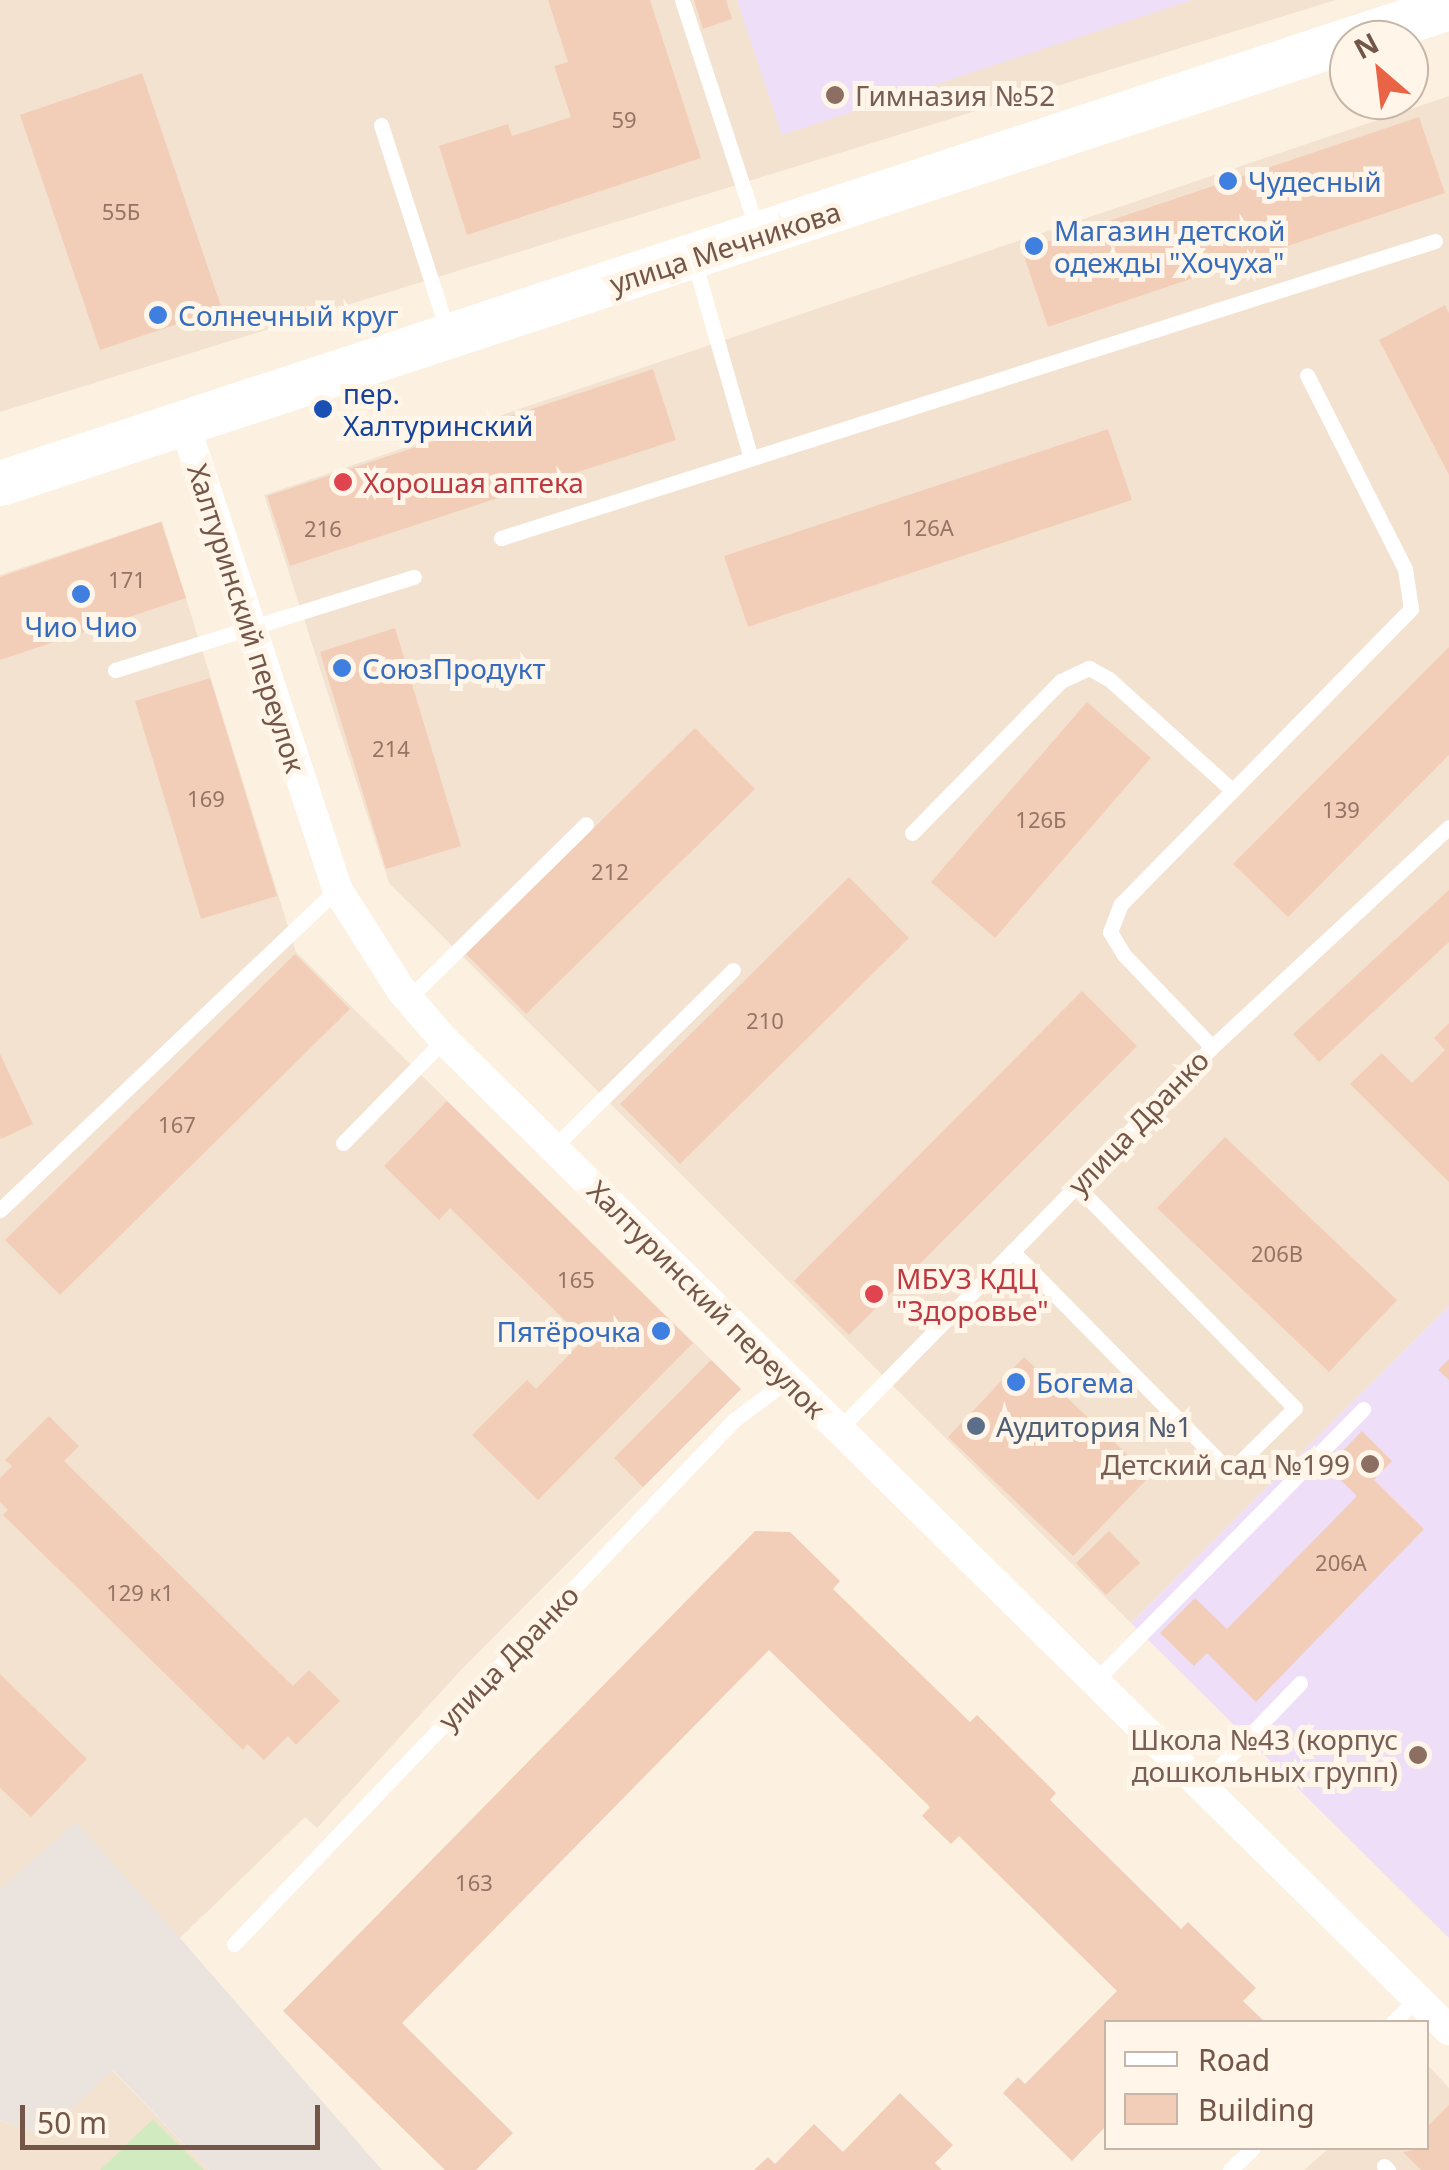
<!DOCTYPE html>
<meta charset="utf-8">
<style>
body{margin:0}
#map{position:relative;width:1449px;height:2170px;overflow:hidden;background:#fcf1e1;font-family:"Noto Sans",sans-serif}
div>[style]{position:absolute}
.residential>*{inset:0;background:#f4e2d0}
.industrial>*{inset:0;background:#ebe3dd}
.education>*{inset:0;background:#eedef8}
.green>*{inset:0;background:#d2eac0}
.building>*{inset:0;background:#f2ceb9}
.service>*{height:15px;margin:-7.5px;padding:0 7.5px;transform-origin:7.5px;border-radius:7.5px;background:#fff}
.minor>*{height:30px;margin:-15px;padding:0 15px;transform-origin:15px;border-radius:15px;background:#fff}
.secondary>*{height:45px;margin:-22.5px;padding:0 22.5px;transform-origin:22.5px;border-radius:22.5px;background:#fff}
.dots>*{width:28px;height:28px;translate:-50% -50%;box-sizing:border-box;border:5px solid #fff5e8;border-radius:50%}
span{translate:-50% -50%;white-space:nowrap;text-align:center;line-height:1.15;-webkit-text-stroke:10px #fff5e8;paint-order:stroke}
.number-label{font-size:22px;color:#947464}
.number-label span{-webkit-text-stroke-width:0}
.education-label{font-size:28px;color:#785e54}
.left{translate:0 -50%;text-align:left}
.right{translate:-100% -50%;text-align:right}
.shop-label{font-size:28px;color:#366cbe}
.street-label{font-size:28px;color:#745648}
.transit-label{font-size:28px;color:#164399}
.health-label{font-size:28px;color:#be3a42}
.service-label{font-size:28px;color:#4e5e75}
.legend{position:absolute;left:1104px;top:2020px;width:325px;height:130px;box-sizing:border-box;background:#fff5e8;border:2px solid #c7b5a8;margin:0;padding:12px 18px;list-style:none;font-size:30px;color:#745648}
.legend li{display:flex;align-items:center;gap:20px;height:50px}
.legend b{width:50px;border:2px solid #c7b5a8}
.north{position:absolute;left:1329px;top:20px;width:100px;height:100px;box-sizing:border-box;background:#fff5e8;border:2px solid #c7b5a8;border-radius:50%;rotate:332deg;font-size:28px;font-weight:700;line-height:40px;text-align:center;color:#745648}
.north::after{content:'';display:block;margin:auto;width:35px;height:45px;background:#e86445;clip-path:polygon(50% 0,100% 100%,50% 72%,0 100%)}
.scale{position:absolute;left:20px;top:2105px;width:300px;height:45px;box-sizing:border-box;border:5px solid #745648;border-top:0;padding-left:12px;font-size:30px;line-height:35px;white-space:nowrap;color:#745648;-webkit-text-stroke:8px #fff5e8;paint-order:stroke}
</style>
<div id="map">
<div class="residential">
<i style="clip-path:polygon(0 0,1336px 0,0 412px)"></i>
<i style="clip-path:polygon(1449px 96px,1449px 1306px,1131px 1623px,389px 883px,264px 495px)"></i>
<i style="clip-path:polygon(162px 521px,296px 952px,741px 1389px,461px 1670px,317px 1828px,305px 1817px,180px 1938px,76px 1823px,0 1889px,0 575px)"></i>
<i style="clip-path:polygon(1427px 2064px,1449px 2088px,1449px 2170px,1304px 2170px,1329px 2148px,1426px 2148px)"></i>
<i style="clip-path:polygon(112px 2070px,209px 2170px,0 2170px,0 2120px,44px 2135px)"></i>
</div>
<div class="industrial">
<i style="clip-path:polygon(76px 1822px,180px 1938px,382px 2170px,209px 2170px,113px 2070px,44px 2135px,0 2120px,0 1889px)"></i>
</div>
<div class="education">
<i style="clip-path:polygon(737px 0,1192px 0,782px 135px)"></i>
<i style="clip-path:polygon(1449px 1306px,1449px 1938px,1131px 1623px)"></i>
</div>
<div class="green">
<i style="clip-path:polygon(153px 2119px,204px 2170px,100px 2170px)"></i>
</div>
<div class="building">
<i style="clip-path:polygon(548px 0,650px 0,701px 158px,467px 235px,439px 146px,508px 124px,512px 136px,571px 117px,554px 66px,568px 62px)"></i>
<i style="clip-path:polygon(694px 0,726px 0,732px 19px,703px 29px)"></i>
<i style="clip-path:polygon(142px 73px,222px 309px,100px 350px,20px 115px)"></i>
<i style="clip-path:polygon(1419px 117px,1445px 193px,1048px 327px,1022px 250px)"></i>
<i style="clip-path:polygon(1445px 305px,1449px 313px,1449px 475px,1379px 340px)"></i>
<i style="clip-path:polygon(653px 369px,676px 440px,290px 566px,267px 496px)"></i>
<i style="clip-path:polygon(1108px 429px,1132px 500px,748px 627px,724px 556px)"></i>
<i style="clip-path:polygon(161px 522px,186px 598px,0 660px,0 577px)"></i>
<i style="clip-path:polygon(395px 628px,461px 846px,386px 869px,320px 652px)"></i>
<i style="clip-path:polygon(1449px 647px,1449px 755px,1288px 917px,1233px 864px)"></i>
<i style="clip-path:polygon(210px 678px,277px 896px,201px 919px,135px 701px)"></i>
<i style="clip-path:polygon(1087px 702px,1151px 758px,995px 938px,931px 882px)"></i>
<i style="clip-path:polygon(695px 728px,755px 789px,526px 1014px,466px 954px)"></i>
<i style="clip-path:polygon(849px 877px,909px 938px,680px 1164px,620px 1104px)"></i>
<i style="clip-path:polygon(1449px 890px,1449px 942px,1319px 1062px,1293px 1034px)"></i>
<i style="clip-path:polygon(295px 954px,350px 1009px,60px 1295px,5px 1240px)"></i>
<i style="clip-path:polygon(1082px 991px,1137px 1046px,849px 1335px,794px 1281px)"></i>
<i style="clip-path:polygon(1449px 1023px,1449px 1182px,1350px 1084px,1382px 1053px,1412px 1083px,1445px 1050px,1434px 1038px)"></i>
<i style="clip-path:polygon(0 1054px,33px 1124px,1px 1139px,0 1136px)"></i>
<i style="clip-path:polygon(447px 1101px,693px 1343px,538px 1500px,472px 1435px,527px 1380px,536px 1389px,584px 1339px,450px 1208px,439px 1220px,384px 1166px)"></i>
<i style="clip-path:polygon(1225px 1137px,1397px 1300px,1329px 1372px,1157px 1208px)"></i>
<i style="clip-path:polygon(1024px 1357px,1150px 1476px,1073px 1556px,948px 1437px)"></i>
<i style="clip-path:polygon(1449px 1359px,1449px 1380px,1438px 1370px)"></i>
<i style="clip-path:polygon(711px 1360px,741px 1389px,643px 1487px,614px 1458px)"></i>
<i style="clip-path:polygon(49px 1416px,79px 1446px,64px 1461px,293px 1686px,309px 1670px,340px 1701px,296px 1745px,288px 1736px,264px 1760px,247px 1744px,243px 1750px,3px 1515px,8px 1510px,0 1502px,0 1478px,12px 1466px,5px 1460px)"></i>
<i style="clip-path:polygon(1362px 1431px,1392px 1461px,1374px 1480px,1424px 1529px,1256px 1702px,1207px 1653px,1194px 1666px,1160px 1633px,1195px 1598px,1227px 1629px,1357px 1496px,1327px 1467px)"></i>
<i style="clip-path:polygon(755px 1531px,790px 1532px,840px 1581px,833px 1589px,970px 1722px,977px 1715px,1056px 1793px,1050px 1800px,1181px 1929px,1188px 1922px,1256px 1988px,1243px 2001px,1265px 2022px,1106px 2022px,1106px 2126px,1072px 2161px,1003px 2093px,1018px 2077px,1025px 2084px,1117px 1991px,959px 1836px,951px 1844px,922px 1816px,930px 1807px,769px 1650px,402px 2023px,513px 2133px,476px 2170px,445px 2170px,283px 2011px)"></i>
<i style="clip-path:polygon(1109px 1531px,1140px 1563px,1106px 1595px,1076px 1563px)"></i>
<i style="clip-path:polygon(0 1674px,87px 1759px,31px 1817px,0 1788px)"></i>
<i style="clip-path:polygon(900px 2093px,953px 2145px,935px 2163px,942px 2170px,754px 2170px,768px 2157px,775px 2164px,814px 2124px,843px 2152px)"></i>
<i style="clip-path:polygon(1449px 2105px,1449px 2170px,1421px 2170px,1403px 2152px,1426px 2148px,1426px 2128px)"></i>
</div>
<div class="service">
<i style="left:682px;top:0;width:244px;rotate:71.9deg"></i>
<i style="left:381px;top:125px;width:214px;rotate:72.1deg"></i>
<i style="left:694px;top:261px;width:205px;rotate:73.9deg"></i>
<i style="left:501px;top:538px;width:980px;rotate:-17.64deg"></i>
<i style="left:115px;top:670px;width:313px;rotate:-17.3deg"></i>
<i style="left:912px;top:833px;width:213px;rotate:-45.6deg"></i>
<i style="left:1061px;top:681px;width:31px;rotate:-25deg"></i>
<i style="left:1089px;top:668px;width:23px;rotate:29deg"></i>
<i style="left:1109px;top:679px;width:166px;rotate:42.1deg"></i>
<i style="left:409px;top:998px;width:248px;rotate:-44.5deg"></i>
<i style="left:1212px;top:1047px;width:127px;rotate:-133.7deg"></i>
<i style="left:1124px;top:955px;width:27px;rotate:-121deg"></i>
<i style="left:1110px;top:932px;width:30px;rotate:-69deg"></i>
<i style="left:1121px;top:904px;width:414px;rotate:-45.5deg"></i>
<i style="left:1411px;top:609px;width:40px;rotate:-98.5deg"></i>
<i style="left:1405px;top:569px;width:217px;rotate:-116.8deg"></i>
<i style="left:343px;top:1143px;width:144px;rotate:-45.6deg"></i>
<i style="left:553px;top:1148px;width:253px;rotate:-44.7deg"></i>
<i style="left:0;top:1210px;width:465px;rotate:-43.6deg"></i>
<i style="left:1012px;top:1251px;width:310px;rotate:45.4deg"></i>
<i style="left:1230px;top:1472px;width:91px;rotate:-44.6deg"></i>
<i style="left:1295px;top:1408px;width:312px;rotate:-134.6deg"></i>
<i style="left:839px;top:1429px;width:534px;rotate:-45.68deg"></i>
<i style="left:1212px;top:1047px;width:323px;rotate:-42.9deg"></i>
<i style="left:1095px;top:1681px;width:382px;rotate:-45.4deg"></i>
<i style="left:1201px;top:1786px;width:143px;rotate:-46.1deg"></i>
<i style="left:234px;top:1944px;width:724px;rotate:-46.34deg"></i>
<i style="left:734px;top:1420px;width:69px;rotate:-36.7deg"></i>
<i style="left:1393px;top:2022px;width:33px;rotate:-44deg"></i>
<i style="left:1384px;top:2166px;width:6px;rotate:45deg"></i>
<i style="left:1230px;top:2170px;width:32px;rotate:-44deg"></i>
</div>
<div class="minor">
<i style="left:185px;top:426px;width:487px;rotate:71.8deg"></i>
<i style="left:337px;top:889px;width:120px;rotate:57.6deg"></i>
<i style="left:401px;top:990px;width:66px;rotate:49.3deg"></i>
<i style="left:444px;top:1040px;width:1411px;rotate:44.57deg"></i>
</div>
<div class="secondary">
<i style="left:0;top:483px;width:1525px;rotate:-18.19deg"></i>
</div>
<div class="dots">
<i style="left:835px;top:95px;background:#8d6e63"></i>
<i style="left:1228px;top:181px;background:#3f7fe0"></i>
<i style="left:1034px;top:246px;background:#3f7fe0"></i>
<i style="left:158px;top:315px;background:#3f7fe0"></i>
<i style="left:323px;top:409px;background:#1a4fb4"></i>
<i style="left:343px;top:482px;background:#e0444e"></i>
<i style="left:81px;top:594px;background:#3f7fe0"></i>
<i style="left:342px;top:668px;background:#3f7fe0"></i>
<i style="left:874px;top:1294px;background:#e0444e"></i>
<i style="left:661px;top:1331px;background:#3f7fe0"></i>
<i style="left:1016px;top:1382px;background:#3f7fe0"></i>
<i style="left:976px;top:1426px;background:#5c6f8a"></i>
<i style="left:1370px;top:1464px;background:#8d6e63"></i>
<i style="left:1418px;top:1755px;background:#8d6e63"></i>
</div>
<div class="number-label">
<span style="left:624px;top:120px">59</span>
<span style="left:121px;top:212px">55Б</span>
<span style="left:928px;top:528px">126А</span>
<span style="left:323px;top:529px">216</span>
<span style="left:127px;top:580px">171</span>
<span style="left:391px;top:749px">214</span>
<span style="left:206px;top:799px">169</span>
<span style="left:1341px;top:810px">139</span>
<span style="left:1041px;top:820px">126Б</span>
<span style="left:610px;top:872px">212</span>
<span style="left:765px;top:1021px">210</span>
<span style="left:177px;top:1125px">167</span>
<span style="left:1277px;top:1254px">206В</span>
<span style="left:576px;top:1280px">165</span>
<span style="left:1341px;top:1563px">206А</span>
<span style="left:140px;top:1593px">129 к1</span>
<span style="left:474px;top:1883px">163</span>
</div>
<div class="education-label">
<span class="left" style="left:855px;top:95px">Гимназия №52</span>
<span class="right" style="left:1350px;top:1464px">Детский сад №199</span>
<span class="right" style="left:1398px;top:1755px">Школа №43 (корпус<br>дошкольных групп)</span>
</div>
<div class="shop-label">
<span class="left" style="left:1248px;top:181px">Чудесный</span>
<span class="left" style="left:1054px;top:246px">Магазин детской<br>одежды "Хочуха"</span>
<span class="left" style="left:178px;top:315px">Солнечный круг</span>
<span style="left:81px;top:626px">Чио Чио</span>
<span class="left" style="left:362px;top:668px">СоюзПродукт</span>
<span class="right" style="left:641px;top:1331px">Пятёрочка</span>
<span class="left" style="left:1036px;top:1382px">Богема</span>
</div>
<div class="street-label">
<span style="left:725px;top:247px;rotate:-18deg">улица Мечникова</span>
<span style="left:247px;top:618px;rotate:72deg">Халтуринский переулок</span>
<span style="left:1138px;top:1122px;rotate:-46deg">улица Дранко</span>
<span style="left:707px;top:1299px;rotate:45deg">Халтуринский переулок</span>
<span style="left:508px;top:1657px;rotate:-46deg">улица Дранко</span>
</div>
<div class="transit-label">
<span class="left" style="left:343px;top:409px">пер.<br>Халтуринский</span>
</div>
<div class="health-label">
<span class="left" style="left:363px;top:482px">Хорошая аптека</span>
<span class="left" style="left:896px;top:1294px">МБУЗ КДЦ<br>"Здоровье"</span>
</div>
<div class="service-label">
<span class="left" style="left:996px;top:1426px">Аудитория №1</span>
</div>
<ul class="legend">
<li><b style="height:12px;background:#fff"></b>Road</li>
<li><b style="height:28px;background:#f2ceb9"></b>Building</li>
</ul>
<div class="north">N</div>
<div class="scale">50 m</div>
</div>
